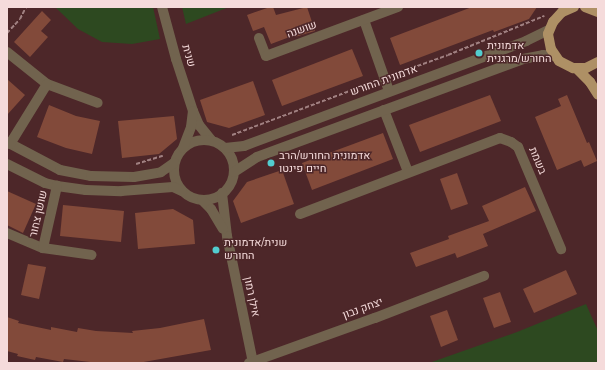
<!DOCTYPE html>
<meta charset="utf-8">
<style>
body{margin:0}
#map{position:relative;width:605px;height:370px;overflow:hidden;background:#4d2729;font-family:"Nunito Sans",Heebo,sans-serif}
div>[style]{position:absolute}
.green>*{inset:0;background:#2d4920}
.building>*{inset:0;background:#824a3a}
.path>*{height:2px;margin-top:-1px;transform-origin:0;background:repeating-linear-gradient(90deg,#a08081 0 4px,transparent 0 6px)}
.minor>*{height:10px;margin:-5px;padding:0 5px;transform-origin:5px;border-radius:5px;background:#71634e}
.minor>.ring{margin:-5px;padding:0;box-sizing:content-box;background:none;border:10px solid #71634e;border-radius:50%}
.major>*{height:10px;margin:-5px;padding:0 5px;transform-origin:5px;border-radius:5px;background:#ae9065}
.dots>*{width:11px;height:11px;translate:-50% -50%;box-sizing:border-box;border:2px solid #4d2729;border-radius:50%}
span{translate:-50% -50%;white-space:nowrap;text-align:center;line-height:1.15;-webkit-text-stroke:3px #4d2729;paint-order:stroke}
.street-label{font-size:11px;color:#f5dbdb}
.poi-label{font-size:11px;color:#f5dbdb}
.left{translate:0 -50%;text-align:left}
.frame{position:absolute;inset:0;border:8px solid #f5dbdb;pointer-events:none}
</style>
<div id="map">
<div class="green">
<i style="clip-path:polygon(55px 7px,153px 7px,160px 39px,132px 44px,102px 42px,78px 29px)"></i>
<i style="clip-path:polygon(182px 7px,229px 7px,186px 24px)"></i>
<i style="clip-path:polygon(586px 304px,598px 331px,598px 363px,429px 363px,517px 332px)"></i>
</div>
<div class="building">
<i style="clip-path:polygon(270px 7px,273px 7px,276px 15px,307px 7px,315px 31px,295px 37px,295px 35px,271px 44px,264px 27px,253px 31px,247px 15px)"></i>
<i style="clip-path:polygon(472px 7px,537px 7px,529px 19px,494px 32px,493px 30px,400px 65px,390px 38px)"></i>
<i style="clip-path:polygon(42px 11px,51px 20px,41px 31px,48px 37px,30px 57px,14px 42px)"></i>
<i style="clip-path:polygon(352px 49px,363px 76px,282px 106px,272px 80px)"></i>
<i style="clip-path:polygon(7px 79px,25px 95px,7px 115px)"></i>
<i style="clip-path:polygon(253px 81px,265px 115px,229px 128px,207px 122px,200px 100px)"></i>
<i style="clip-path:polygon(490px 95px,501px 121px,420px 152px,409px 125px)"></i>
<i style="clip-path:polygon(567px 95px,587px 143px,589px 142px,597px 161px,584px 167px,581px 160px,557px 170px,535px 117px,561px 106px,558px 99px)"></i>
<i style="clip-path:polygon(49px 105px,76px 116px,100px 121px,92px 154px,66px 148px,37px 137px)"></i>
<i style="clip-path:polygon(174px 116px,177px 139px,159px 154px,122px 158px,118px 121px)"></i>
<i style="clip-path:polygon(383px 133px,393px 159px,312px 190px,302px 163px)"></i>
<i style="clip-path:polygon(282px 170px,294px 204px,241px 223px,233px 201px,247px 182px)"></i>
<i style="clip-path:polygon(457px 173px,468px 204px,451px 210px,440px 179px)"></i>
<i style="clip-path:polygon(525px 187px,536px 211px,483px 234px,488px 246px,457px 258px,455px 253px,416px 267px,410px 253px,449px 239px,448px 236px,489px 221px,482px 206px)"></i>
<i style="clip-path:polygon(7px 191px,36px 204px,23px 233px,7px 225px)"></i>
<i style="clip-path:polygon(63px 205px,124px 211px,121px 242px,60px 236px)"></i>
<i style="clip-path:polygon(173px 209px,193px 220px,195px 244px,138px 249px,135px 213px)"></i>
<i style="clip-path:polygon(28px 264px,46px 267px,39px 299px,21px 295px)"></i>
<i style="clip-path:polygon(566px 270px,577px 294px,534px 313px,523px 289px)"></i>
<i style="clip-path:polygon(500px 292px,511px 322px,494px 328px,483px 298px)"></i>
<i style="clip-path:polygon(447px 310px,458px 340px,441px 347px,430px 316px)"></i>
<i style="clip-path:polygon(7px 317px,19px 321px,18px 323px,51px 330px,51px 327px,77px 332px,78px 328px,96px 331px,133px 333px,132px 331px,160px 328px,204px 319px,211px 350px,138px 363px,99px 363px,64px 359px,63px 362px,36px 357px,35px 360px,17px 356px,18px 354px,7px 351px)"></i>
</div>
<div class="path">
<i style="left:7px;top:33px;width:19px;rotate:-47deg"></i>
<i style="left:20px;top:19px;width:13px;rotate:-63deg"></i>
<i style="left:395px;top:74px;width:56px;rotate:-19.7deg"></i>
<i style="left:448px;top:55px;width:104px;rotate:-22.1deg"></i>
<i style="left:232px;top:135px;width:152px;rotate:-20.5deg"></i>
<i style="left:136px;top:164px;width:28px;rotate:-17deg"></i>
</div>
<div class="minor">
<i style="left:162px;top:7px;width:54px;rotate:74.9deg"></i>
<i style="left:176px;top:59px;width:55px;rotate:71.9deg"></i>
<i style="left:193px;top:111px;width:15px;rotate:67deg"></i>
<i style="left:199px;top:125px;width:19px;rotate:51deg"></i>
<i style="left:364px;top:20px;width:75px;rotate:70.6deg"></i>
<i style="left:259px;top:38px;width:19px;rotate:69deg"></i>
<i style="left:266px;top:56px;width:141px;rotate:-20.4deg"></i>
<i style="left:7px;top:52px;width:51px;rotate:38.7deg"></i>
<i style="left:47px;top:84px;width:54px;rotate:20.4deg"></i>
<i style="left:384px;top:110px;width:66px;rotate:68.8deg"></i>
<i class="ring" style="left:174px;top:140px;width:50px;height:50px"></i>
<i style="left:7px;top:142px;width:60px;rotate:27.8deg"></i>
<i style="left:60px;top:170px;width:32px;rotate:11deg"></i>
<i style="left:91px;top:176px;width:43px;rotate:1.3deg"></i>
<i style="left:134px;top:177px;width:27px;rotate:-10deg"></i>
<i style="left:161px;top:172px;width:16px;rotate:-35deg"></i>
<i style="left:10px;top:144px;width:70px;rotate:-58.3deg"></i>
<i style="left:183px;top:148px;width:22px;rotate:-69deg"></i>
<i style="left:191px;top:127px;width:16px;rotate:-83deg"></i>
<i style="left:225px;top:148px;width:19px;rotate:-6deg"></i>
<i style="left:244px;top:146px;width:301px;rotate:-20.4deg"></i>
<i style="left:526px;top:41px;width:25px;rotate:-26deg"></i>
<i style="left:7px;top:164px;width:42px;rotate:26.6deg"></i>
<i style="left:45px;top:183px;width:12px;rotate:14deg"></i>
<i style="left:57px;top:186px;width:29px;rotate:8deg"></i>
<i style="left:86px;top:190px;width:35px;rotate:2deg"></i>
<i style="left:121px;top:191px;width:52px;rotate:-4.4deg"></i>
<i style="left:173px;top:187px;width:10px;rotate:24deg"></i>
<i style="left:234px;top:172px;width:27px;rotate:-33deg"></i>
<i style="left:257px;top:157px;width:283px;rotate:-20.2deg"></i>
<i style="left:523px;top:59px;width:20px;rotate:-11deg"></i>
<i style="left:543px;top:55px;width:11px;rotate:5deg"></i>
<i style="left:222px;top:193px;width:43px;rotate:83.4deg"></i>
<i style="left:227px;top:236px;width:130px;rotate:78.4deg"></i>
<i style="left:202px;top:200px;width:13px;rotate:45deg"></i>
<i style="left:211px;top:209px;width:23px;rotate:59deg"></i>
<i style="left:300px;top:214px;width:214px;rotate:-20.8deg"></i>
<i style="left:500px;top:138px;width:12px;rotate:20deg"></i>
<i style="left:511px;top:142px;width:9px;rotate:36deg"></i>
<i style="left:518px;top:147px;width:111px;rotate:67.1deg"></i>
<i style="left:7px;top:233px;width:39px;rotate:23deg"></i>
<i style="left:43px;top:248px;width:49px;rotate:8.1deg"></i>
<i style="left:43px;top:248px;width:64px;rotate:-77.3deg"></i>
<i style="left:249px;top:363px;width:134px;rotate:-19.7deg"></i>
<i style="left:375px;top:318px;width:117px;rotate:-21.1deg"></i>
</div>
<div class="major">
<i style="left:574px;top:7px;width:13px;rotate:157deg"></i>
<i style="left:562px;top:12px;width:13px;rotate:132deg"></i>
<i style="left:553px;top:22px;width:13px;rotate:113deg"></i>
<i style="left:548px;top:34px;width:15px;rotate:79deg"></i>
<i style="left:551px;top:49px;width:14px;rotate:56deg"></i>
<i style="left:559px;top:61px;width:16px;rotate:27deg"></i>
<i style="left:573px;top:68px;width:13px"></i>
<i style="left:586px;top:68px;width:13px;rotate:-27deg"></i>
<i style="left:585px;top:7px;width:14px;rotate:21deg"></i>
<i style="left:576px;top:68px;width:20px;rotate:45deg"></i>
<i style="left:590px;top:82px;width:15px;rotate:58deg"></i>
</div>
<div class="dots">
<i style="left:479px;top:53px;background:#52cdcf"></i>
<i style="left:271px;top:163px;background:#52cdcf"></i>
<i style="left:216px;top:250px;background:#52cdcf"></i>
</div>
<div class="street-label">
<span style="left:302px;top:30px;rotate:-20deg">שושנה</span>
<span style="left:188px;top:56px;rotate:74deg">שנית</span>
<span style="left:384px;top:81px;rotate:-20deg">אדמונית החורש</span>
<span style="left:537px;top:161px;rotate:67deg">בשמת</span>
<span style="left:39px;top:214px;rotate:-77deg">שושן צחור</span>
<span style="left:251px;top:297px;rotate:78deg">אילן רמון</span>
<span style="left:363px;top:309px;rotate:-20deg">יצחק נבון</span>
</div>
<div class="poi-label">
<span class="left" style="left:487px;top:53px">אדמונית<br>החורש/מרגנית</span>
<span class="left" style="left:279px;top:163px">אדמונית החורש/הרב<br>חיים פינטו</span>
<span class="left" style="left:224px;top:250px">שנית/אדמונית<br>החורש</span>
</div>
<div class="frame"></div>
</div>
